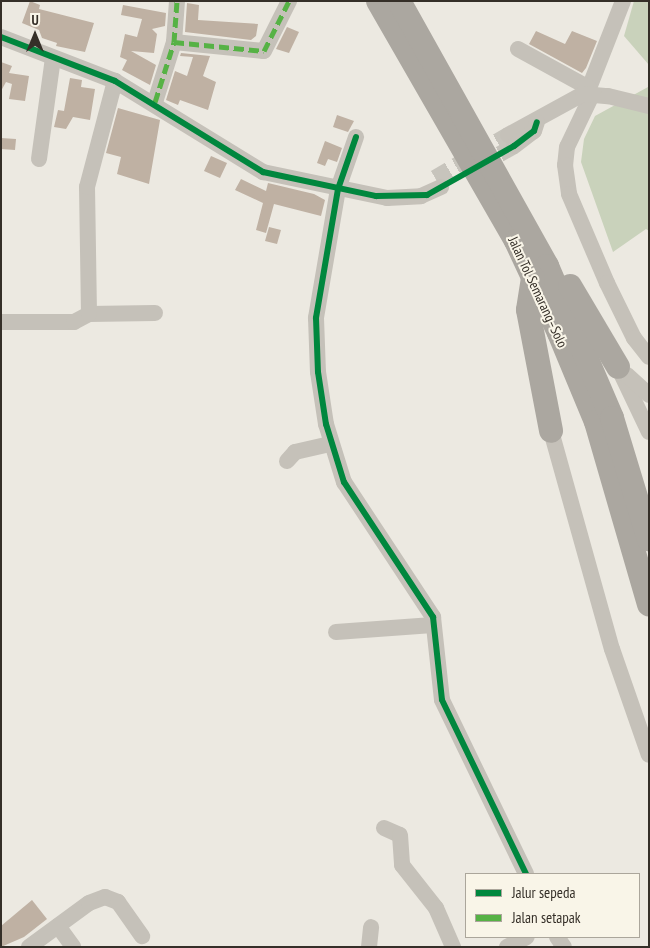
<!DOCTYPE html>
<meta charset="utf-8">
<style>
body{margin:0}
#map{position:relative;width:650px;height:948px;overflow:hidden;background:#ece9e1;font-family:"PT Sans Narrow",sans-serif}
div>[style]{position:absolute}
.green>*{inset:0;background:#c9d2bb}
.building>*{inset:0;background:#bfb1a3}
.minor-tunnel>*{height:16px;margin-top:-8px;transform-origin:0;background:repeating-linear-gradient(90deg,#c7c4bc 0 16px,transparent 0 24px)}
.minor>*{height:16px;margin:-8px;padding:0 8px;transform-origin:8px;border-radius:8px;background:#c5c1b9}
.highway>*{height:24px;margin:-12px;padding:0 12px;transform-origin:12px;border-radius:12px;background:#aba7a0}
.quiet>*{height:5px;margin-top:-2.5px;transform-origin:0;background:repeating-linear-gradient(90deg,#56b245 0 10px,transparent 0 15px)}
.cycleway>*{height:6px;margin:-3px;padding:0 3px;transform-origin:3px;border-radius:3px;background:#00873e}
span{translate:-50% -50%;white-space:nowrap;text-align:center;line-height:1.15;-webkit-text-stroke:4px #f9f5e8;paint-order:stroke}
.street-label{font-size:14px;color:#352f28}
.frame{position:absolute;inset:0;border:2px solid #352f28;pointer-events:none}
.legend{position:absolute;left:465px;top:873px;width:175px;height:65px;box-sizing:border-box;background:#f9f5e8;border:1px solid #aba69b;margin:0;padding:6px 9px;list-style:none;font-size:15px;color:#352f28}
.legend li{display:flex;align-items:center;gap:10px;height:25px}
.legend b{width:25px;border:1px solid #aba69b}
.north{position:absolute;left:10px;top:10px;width:50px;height:50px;-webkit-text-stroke:4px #f9f5e8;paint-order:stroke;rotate:0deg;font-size:14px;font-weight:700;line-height:20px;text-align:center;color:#352f28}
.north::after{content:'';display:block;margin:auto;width:18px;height:22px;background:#352f28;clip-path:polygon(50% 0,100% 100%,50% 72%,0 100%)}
</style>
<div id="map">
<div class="green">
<i style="clip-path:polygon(634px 1px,649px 1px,649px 65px,624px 36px)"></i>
<i style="clip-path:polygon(649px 83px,649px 231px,646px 229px,613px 252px,581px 162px,584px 139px,595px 116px,648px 87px)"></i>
</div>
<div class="building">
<i style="clip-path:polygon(30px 1px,40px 5px,39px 9px,94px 23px,85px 52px,56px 46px,57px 43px,42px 38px,39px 30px,22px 23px)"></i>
<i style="clip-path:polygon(187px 3px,199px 5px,198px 20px,258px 24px,256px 36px,251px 40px,185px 32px)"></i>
<i style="clip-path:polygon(123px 5px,166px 13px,165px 26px,152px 29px,157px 34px,154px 53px,131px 51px,156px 65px,150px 85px,122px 70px,127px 60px,120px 57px,125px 34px,137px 37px,142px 19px,121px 15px)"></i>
<i style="clip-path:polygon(287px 27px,299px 32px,289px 53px,276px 49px)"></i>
<i style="clip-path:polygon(536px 31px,565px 44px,572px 31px,597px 41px,586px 68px,582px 73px,529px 44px)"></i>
<i style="clip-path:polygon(181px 53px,210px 56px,203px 76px,216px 82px,208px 110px,180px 100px,178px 105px,166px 100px,175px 71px,187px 76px,193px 57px,180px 56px)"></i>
<i style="clip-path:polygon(1px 62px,12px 66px,9px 73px,29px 76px,25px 101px,9px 99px,12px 84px,6px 82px,1px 91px)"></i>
<i style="clip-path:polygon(70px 78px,82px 80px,81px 87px,95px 89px,90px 120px,73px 117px,66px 129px,54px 127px,58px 110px,64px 111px)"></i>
<i style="clip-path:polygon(118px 108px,160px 120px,149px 184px,117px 174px,121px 157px,106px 153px)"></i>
<i style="clip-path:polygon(337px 115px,354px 121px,348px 132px,333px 127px)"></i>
<i style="clip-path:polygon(1px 138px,16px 139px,15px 150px,1px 149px)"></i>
<i style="clip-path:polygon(325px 141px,342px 148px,337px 162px,328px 159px,325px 166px,317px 163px)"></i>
<i style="clip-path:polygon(211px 156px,227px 163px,220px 178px,204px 171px)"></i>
<i style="clip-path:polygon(241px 179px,266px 191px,268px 183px,314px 194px,325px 200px,321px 216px,274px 204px,266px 233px,256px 230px,263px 203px,235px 190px)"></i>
<i style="clip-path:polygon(269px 227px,281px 230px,277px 244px,265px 241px)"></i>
<i style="clip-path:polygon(32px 900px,47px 919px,24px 937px,1px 947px,1px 926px)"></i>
</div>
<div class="minor-tunnel">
<i style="left:479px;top:166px;width:40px;rotate:-29.7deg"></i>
<i style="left:435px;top:178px;width:85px;rotate:-30.5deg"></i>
</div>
<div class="minor">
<i style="left:623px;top:1px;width:93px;rotate:111.3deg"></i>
<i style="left:589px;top:88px;width:9px;rotate:77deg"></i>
<i style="left:591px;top:97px;width:55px;rotate:115.6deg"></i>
<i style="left:567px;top:147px;width:18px;rotate:96deg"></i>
<i style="left:565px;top:165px;width:29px;rotate:82deg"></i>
<i style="left:569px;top:194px;width:97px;rotate:66.9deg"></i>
<i style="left:607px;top:283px;width:61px;rotate:63.9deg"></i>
<i style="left:634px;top:338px;width:24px;rotate:52deg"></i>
<i style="left:1px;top:37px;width:122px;rotate:21.1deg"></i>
<i style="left:115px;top:81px;width:174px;rotate:31.6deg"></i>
<i style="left:263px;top:172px;width:127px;rotate:11.8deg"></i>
<i style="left:387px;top:198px;width:34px;rotate:-3deg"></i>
<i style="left:421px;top:196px;width:22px;rotate:-24deg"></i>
<i style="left:174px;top:42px;width:90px;rotate:5.7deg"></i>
<i style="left:264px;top:51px;width:56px;rotate:-63.4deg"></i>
<i style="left:518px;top:49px;width:81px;rotate:28.8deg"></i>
<i style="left:155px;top:102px;width:63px;rotate:-72.4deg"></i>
<i style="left:174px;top:42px;width:41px;rotate:-85.8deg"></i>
<i style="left:508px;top:135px;width:85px;rotate:-28.7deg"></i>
<i style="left:583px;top:94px;width:25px;rotate:5deg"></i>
<i style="left:608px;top:96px;width:42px;rotate:13.7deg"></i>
<i style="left:356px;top:137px;width:55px;rotate:109.1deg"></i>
<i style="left:338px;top:189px;width:131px;rotate:99.7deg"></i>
<i style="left:316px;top:318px;width:54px;rotate:87.9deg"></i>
<i style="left:318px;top:372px;width:53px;rotate:81.3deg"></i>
<i style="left:326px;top:424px;width:61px;rotate:72.8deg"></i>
<i style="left:344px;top:482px;width:162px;rotate:56.6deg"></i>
<i style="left:433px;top:617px;width:83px;rotate:83.8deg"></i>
<i style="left:442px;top:700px;width:193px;rotate:64.2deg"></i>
<i style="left:514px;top:146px;width:25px;rotate:-37deg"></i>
<i style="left:534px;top:131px;width:9px;rotate:-72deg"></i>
<i style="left:39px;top:159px;width:102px;rotate:-82.1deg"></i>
<i style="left:89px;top:314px;width:66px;rotate:-0.9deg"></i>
<i style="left:1px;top:322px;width:73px"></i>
<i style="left:74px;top:322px;width:17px;rotate:-28deg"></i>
<i style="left:89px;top:314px;width:127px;rotate:-90.9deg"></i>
<i style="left:87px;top:187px;width:110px;rotate:-75.2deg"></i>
<i style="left:618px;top:367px;width:72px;rotate:64.5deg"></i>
<i style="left:627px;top:375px;width:30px;rotate:42deg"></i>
<i style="left:551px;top:431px;width:226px;rotate:74.4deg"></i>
<i style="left:612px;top:649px;width:112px;rotate:70.8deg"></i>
<i style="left:287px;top:461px;width:12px;rotate:-48deg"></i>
<i style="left:295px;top:452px;width:37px;rotate:-13deg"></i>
<i style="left:336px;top:632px;width:97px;rotate:-4.1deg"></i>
<i style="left:384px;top:828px;width:17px;rotate:24deg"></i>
<i style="left:400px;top:835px;width:30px;rotate:86deg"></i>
<i style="left:402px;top:865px;width:55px;rotate:51.7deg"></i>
<i style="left:436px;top:908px;width:43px;rotate:66.4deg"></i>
<i style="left:58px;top:926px;width:26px;rotate:54deg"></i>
<i style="left:557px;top:937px;width:12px;rotate:55deg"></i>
<i style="left:29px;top:947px;width:74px;rotate:-36.3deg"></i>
<i style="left:89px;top:903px;width:17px;rotate:-21deg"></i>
<i style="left:105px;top:897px;width:14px;rotate:21deg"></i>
<i style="left:118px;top:902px;width:42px;rotate:54.8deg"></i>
<i style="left:369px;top:947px;width:20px;rotate:-84deg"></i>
<i style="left:507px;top:947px;width:22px;rotate:-27deg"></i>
</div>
<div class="highway">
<i style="left:378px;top:1px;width:277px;rotate:60.1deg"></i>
<i style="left:516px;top:241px;width:102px;rotate:64.9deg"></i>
<i style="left:559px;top:333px;width:96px;rotate:67.4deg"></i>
<i style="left:596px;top:422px;width:190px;rotate:73.8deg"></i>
<i style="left:399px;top:1px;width:304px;rotate:60.8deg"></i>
<i style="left:547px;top:266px;width:165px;rotate:66.8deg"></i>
<i style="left:612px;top:418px;width:127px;rotate:73.1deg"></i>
<i style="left:533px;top:278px;width:32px;rotate:99deg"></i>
<i style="left:528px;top:310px;width:123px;rotate:79.2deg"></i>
<i style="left:570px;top:286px;width:94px;rotate:59.3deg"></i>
</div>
<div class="quiet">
<i style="left:174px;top:42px;width:90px;rotate:5.7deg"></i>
<i style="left:264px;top:51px;width:56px;rotate:-63.4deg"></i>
<i style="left:155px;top:102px;width:63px;rotate:-72.4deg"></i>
<i style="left:174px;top:42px;width:41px;rotate:-85.8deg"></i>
</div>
<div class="cycleway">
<i style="left:1px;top:37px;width:122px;rotate:21.1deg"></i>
<i style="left:115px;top:81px;width:174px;rotate:31.6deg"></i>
<i style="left:263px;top:172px;width:116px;rotate:12deg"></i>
<i style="left:376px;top:196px;width:51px;rotate:-1.1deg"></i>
<i style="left:427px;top:195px;width:100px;rotate:-29.4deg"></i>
<i style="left:514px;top:146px;width:25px;rotate:-37deg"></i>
<i style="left:534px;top:131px;width:9px;rotate:-72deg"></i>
<i style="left:356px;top:137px;width:55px;rotate:109.1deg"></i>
<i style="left:338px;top:189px;width:131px;rotate:99.7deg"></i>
<i style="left:316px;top:318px;width:54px;rotate:87.9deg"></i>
<i style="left:318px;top:372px;width:53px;rotate:81.3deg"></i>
<i style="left:326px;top:424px;width:61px;rotate:72.8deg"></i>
<i style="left:344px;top:482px;width:162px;rotate:56.6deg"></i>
<i style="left:433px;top:617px;width:83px;rotate:83.8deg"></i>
<i style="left:442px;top:700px;width:193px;rotate:64.2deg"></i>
</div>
<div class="street-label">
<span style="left:538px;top:292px;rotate:65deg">Jalan Tol Semarang–Solo</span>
</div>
<div class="frame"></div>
<ul class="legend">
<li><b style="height:6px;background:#00873e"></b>Jalur sepeda</li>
<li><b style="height:6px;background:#56b245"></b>Jalan setapak</li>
</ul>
<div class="north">U</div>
</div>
